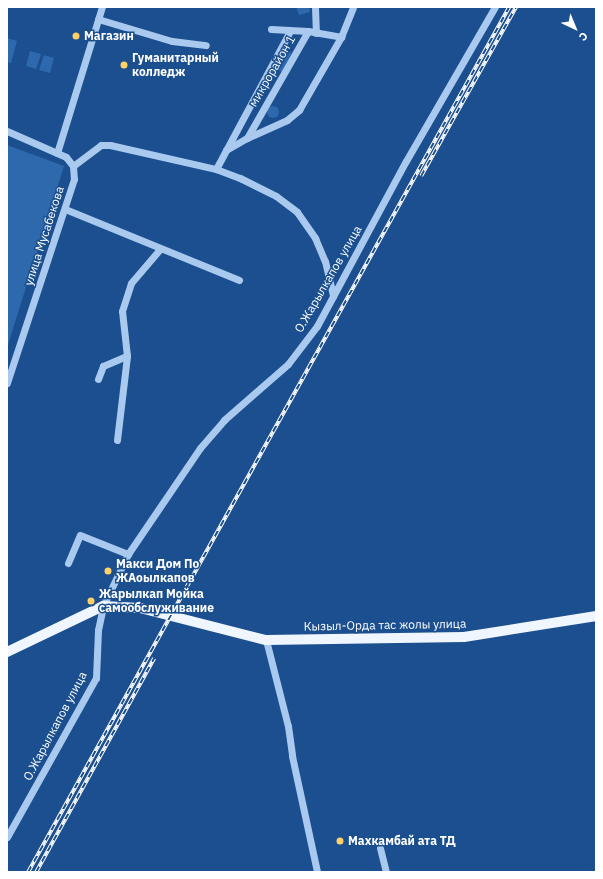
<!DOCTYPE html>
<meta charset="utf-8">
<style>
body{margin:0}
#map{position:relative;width:603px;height:879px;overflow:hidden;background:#1b4f8f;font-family:"IBM Plex Sans",sans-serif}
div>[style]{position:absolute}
.green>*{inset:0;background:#2e69ad}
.round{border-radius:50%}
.minor>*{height:7px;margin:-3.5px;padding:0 3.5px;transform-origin:3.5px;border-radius:3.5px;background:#a9c9ee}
.major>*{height:10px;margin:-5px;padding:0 5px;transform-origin:5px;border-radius:5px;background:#f0f6ff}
.rail>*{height:3.5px;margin-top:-1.75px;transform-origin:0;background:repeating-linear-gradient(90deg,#1b4f8f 0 6px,#fff 0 12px);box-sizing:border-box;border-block:1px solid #fff}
.dots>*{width:11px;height:11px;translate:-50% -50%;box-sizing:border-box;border:2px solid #1b4f8f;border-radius:50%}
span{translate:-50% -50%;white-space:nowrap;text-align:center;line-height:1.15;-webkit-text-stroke:3px #1b4f8f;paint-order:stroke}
.poi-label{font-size:12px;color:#fff;font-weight:700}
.left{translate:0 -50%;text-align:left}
.street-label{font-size:12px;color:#fff}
.frame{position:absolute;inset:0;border:8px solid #fff;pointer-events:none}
.north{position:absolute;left:555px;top:8px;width:40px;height:40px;-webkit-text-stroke:3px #1b4f8f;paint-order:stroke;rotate:136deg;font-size:11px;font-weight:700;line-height:16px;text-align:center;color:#fff}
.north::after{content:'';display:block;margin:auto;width:14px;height:18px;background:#fff;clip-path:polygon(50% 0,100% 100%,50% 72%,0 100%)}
</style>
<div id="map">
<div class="green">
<i style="clip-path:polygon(296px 7px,309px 7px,310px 12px,299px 15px)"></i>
<i style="clip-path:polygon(7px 38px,17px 41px,11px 63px,7px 62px)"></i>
<i style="clip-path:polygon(284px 49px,292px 53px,282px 72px,274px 68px)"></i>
<i style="clip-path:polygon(30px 51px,41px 54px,36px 69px,26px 66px)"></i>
<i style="clip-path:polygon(44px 55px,54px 58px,50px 73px,39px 70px)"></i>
<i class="round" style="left:267px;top:106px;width:12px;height:12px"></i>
<i style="clip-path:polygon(7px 145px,64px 166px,7px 348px)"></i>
</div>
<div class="minor">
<i style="left:315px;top:7px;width:26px;rotate:88deg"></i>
<i style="left:98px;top:19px;width:77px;rotate:16.6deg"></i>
<i style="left:172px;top:41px;width:34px;rotate:7deg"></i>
<i style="left:271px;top:29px;width:37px;rotate:3deg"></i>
<i style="left:308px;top:31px;width:34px;rotate:10deg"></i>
<i style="left:341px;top:37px;width:32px;rotate:-68deg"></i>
<i style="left:7px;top:131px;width:64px;rotate:23.8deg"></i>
<i style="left:66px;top:157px;width:11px;rotate:52deg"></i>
<i style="left:73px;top:166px;width:13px;rotate:86deg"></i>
<i style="left:74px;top:179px;width:215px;rotate:108.2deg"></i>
<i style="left:247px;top:138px;width:44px;rotate:-24.2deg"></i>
<i style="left:287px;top:120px;width:16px;rotate:-40deg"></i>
<i style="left:299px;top:110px;width:84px;rotate:-60.1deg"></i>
<i style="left:226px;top:150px;width:24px;rotate:-30deg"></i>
<i style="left:247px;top:138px;width:123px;rotate:-60.3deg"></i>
<i style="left:57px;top:153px;width:153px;rotate:-72.9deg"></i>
<i style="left:73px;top:166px;width:35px;rotate:-37deg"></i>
<i style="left:101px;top:145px;width:9px"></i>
<i style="left:110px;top:145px;width:109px;rotate:12.8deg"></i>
<i style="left:216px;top:169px;width:26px;rotate:21deg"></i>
<i style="left:240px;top:178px;width:40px;rotate:26.6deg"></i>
<i style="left:276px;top:196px;width:26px;rotate:37deg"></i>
<i style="left:297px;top:212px;width:32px;rotate:55deg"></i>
<i style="left:315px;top:238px;width:25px;rotate:67deg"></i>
<i style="left:325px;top:261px;width:36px;rotate:77deg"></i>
<i style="left:216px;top:169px;width:157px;rotate:-61.8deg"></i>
<i style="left:65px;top:209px;width:188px;rotate:22.2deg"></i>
<i style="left:98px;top:379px;width:14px;rotate:-69deg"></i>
<i style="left:103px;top:366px;width:26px;rotate:-23deg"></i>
<i style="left:117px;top:440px;width:85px;rotate:-83.2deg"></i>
<i style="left:127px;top:356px;width:45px;rotate:-96.3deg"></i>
<i style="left:122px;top:311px;width:29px;rotate:-72deg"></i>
<i style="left:131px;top:283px;width:45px;rotate:-49.5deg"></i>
<i style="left:68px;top:563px;width:30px;rotate:-67deg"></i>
<i style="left:80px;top:535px;width:52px;rotate:21.6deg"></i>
<i style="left:266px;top:640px;width:89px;rotate:75.7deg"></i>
<i style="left:288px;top:726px;width:30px;rotate:82deg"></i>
<i style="left:292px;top:756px;width:119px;rotate:77.8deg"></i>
<i style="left:7px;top:837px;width:182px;rotate:-60.8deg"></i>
<i style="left:96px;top:678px;width:48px;rotate:-87.6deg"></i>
<i style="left:98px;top:630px;width:25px;rotate:-78deg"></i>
<i style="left:103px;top:606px;width:58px;rotate:-64.3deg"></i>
<i style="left:128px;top:554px;width:128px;rotate:-55.8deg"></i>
<i style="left:200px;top:448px;width:37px;rotate:-49deg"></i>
<i style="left:224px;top:420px;width:85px;rotate:-41.2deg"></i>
<i style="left:288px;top:364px;width:48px;rotate:-52.7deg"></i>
<i style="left:317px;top:326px;width:187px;rotate:-61.7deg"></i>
<i style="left:406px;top:161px;width:178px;rotate:-60deg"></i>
<i style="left:380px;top:848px;width:25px;rotate:76deg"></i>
</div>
<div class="major">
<i style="left:7px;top:652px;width:106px;rotate:-25.6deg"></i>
<i style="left:103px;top:606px;width:37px;rotate:3deg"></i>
<i style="left:140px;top:608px;width:130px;rotate:14.3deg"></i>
<i style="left:266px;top:640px;width:198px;rotate:-0.9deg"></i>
<i style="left:464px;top:637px;width:134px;rotate:-9deg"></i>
</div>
<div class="rail">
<i style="left:421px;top:176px;width:194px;rotate:-60.7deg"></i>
<i style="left:28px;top:872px;width:990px;rotate:-60.92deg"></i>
<i style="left:36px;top:872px;width:244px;rotate:-61.1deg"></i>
</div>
<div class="dots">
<i style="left:76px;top:36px;background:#ffd166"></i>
<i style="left:124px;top:65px;background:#ffd166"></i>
<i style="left:108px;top:571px;background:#ffd166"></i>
<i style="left:91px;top:601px;background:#ffd166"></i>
<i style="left:340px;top:841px;background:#ffd166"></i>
</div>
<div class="poi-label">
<span class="left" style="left:84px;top:36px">Магазин</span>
<span class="left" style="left:132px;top:65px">Гуманитарный<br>колледж</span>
<span class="left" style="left:116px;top:571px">Макси Дом По<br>ЖАоылкапов</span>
<span class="left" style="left:99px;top:601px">Жарылкап Мойка<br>самообслуживание</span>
<span class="left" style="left:348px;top:841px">Махкамбай ата ТД</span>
</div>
<div class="street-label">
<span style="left:272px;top:71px;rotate:-60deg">микрорайон 1</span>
<span style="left:44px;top:236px;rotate:-72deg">улица Мусабекова</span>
<span style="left:328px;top:279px;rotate:-60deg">О.Жарылкапов улица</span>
<span style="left:385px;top:625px;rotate:-1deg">Кызыл-Орда тас жолы улица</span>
<span style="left:55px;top:726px;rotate:-62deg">О.Жарылкапов улица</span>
</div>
<div class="frame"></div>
<div class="north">С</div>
</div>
